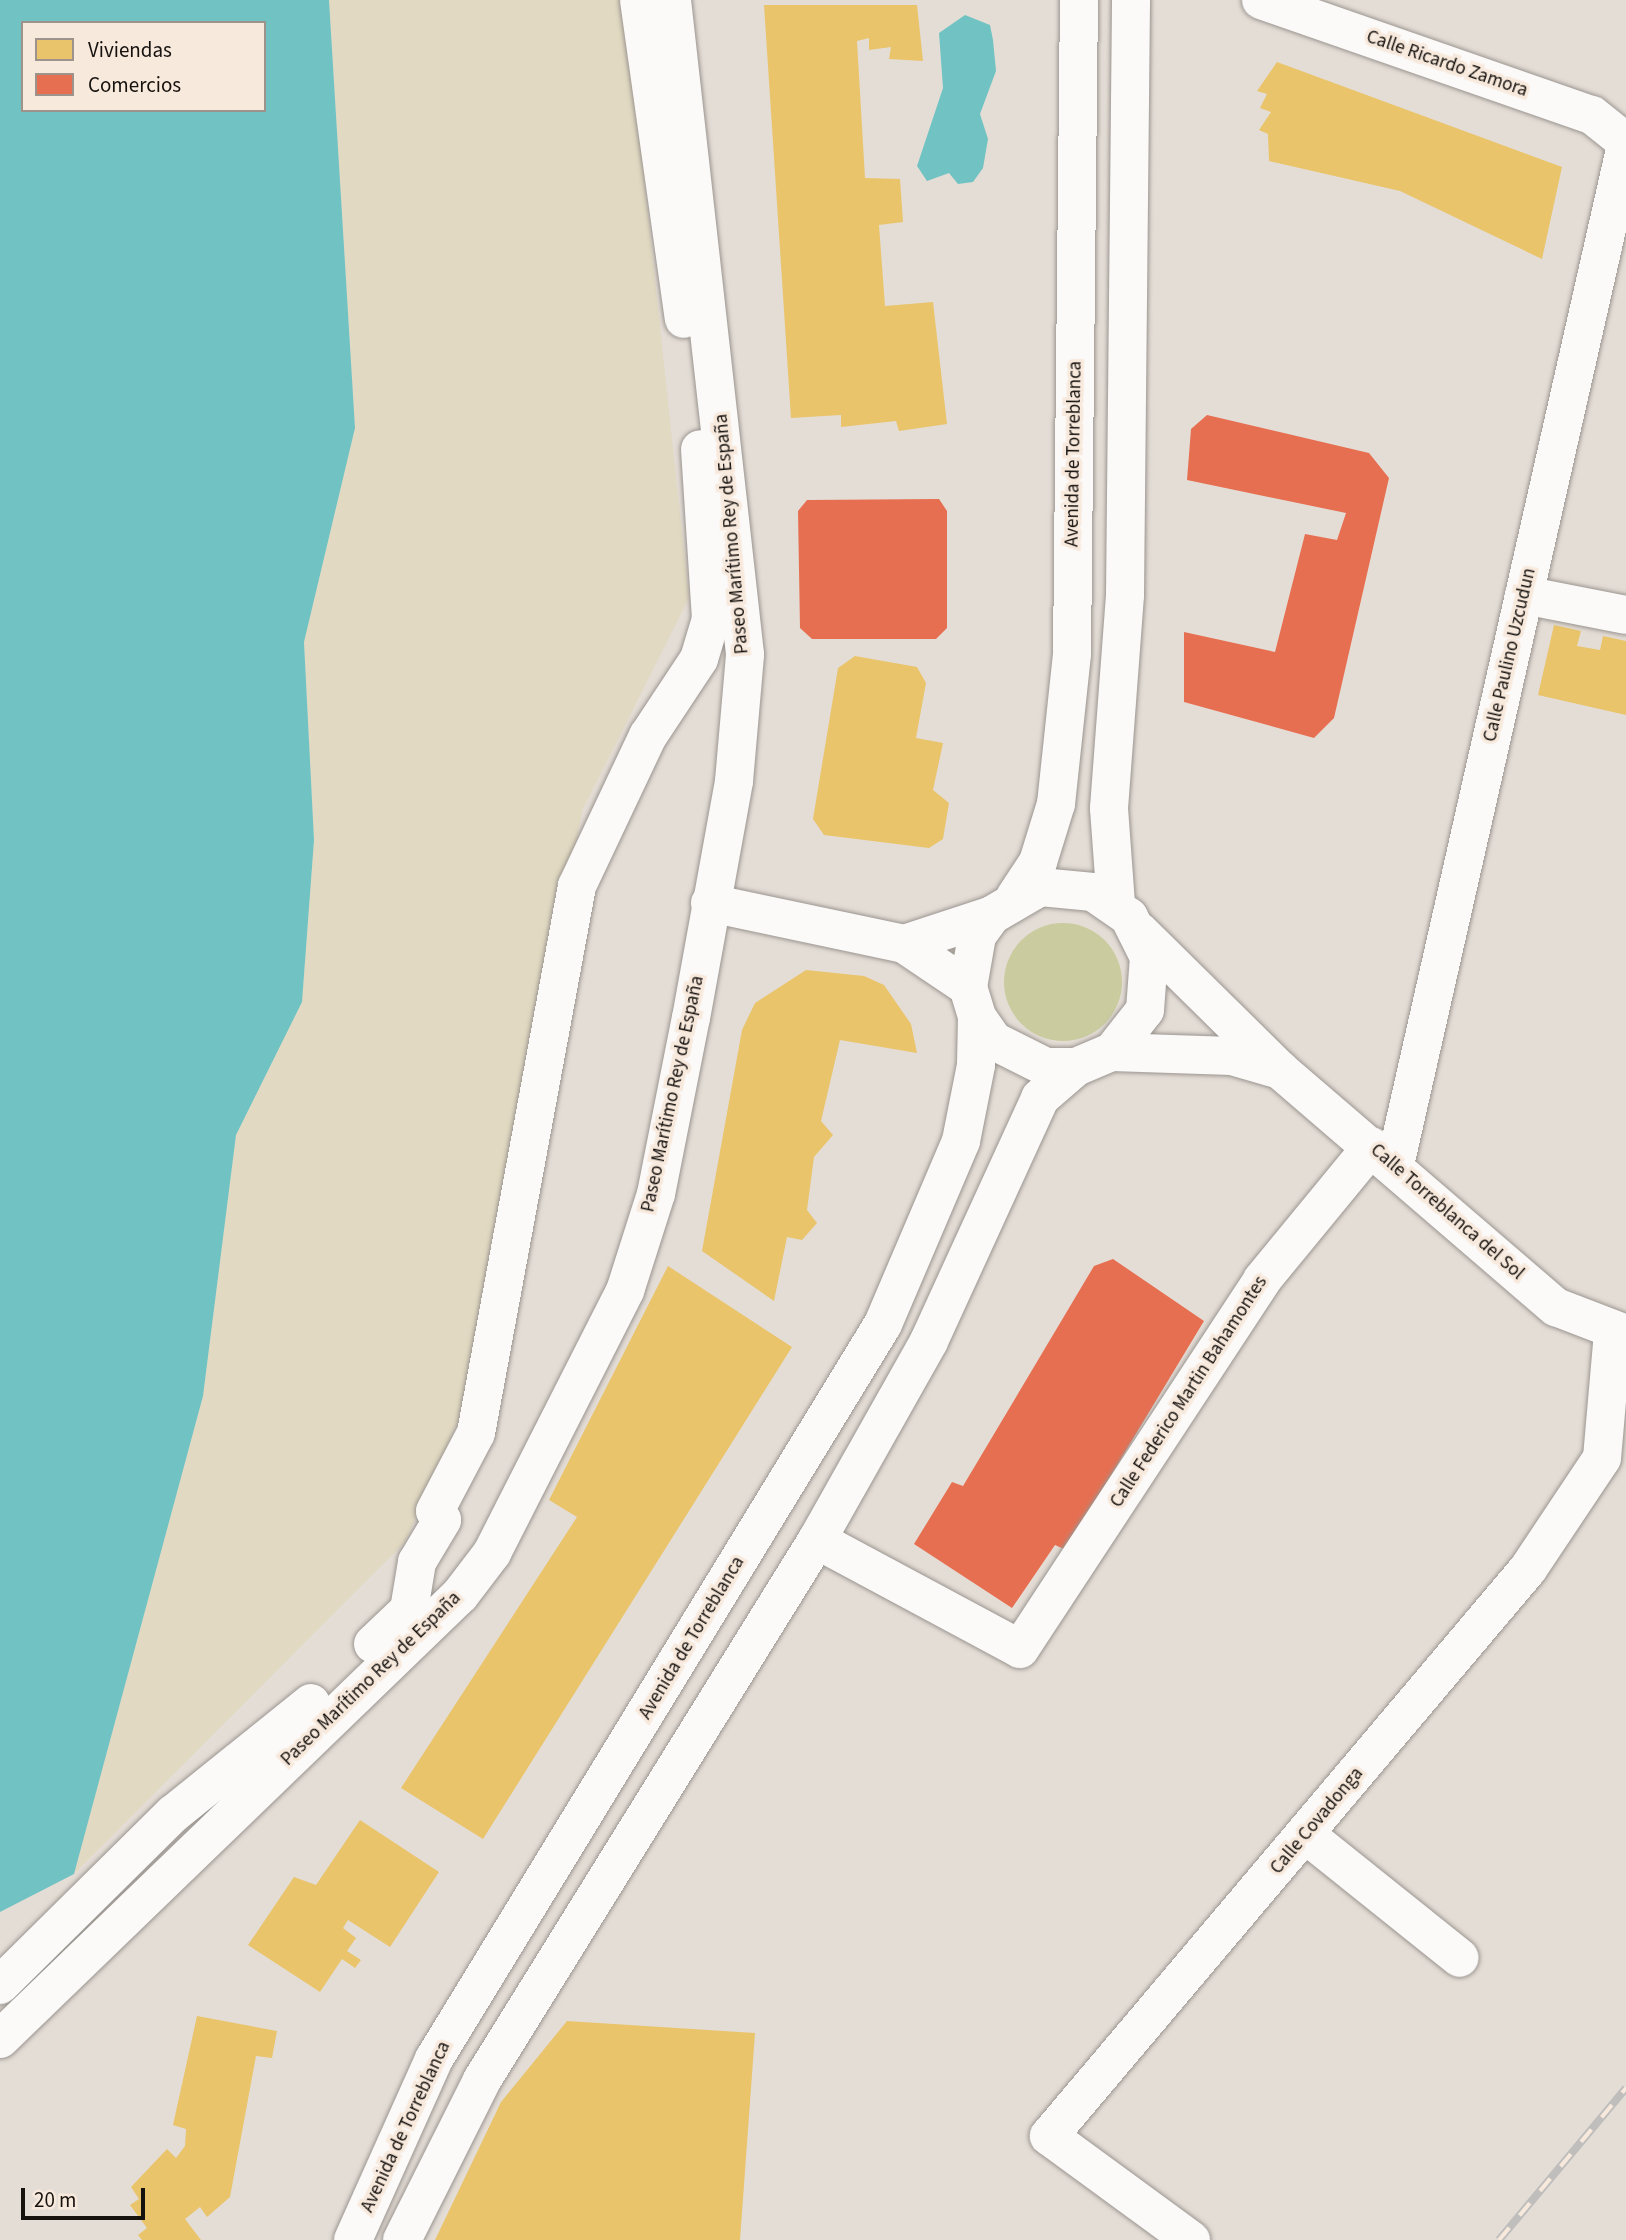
<!DOCTYPE html>
<meta charset="utf-8">
<style>
body{margin:0}
#map{position:relative;width:1626px;height:2240px;overflow:hidden;background:#e4ddd6;font-family:"Source Sans 3",sans-serif}
div>[style]{position:absolute}
.green>*{inset:0;background:#cacc9f}
.round{border-radius:50%}
.sand>*{inset:0;background:#e1d9c1}
.water>*{inset:0;background:#70c3c2}
.homes>*{inset:0;background:#e9c46a}
.shops>*{inset:0;background:#e76f51}
.roads{filter:drop-shadow(0 0 2px #9b9590) drop-shadow(0 0 2px #9b9590)}
.minor>*{height:38px;margin:-19px;padding:0 19px;transform-origin:19px;border-radius:19px;background:#fbfaf9}
.major>*{height:38px;margin:-19px;padding:0 19px;transform-origin:19px;border-radius:19px;background:#fbfaf9}
.rail>*{height:8px;margin-top:-4px;transform-origin:0;background:repeating-linear-gradient(90deg,#f8e9dd 0 16px,#bfbebc 0 32px);box-sizing:border-box;border-block:2px solid #bfbebc}
span{translate:-50% -50%;white-space:nowrap;text-align:center;line-height:1.15;-webkit-text-stroke:7px #f8e9dd;paint-order:stroke}
.street-label{font-size:19px;color:#16120e}
.legend{position:absolute;left:21px;top:21px;width:245px;height:91px;box-sizing:border-box;background:#f8e9dd;border:2px solid #9e938a;margin:0;padding:9px 12px;list-style:none;font-size:21px;color:#16120e}
.legend li{display:flex;align-items:center;gap:14px;height:35px}
.legend b{width:35px;border:2px solid #9e938a}
.scale{position:absolute;left:21px;top:2188px;width:124px;height:32px;box-sizing:border-box;border:4px solid #16120e;border-top:0;padding-left:9px;font-size:21px;line-height:24px;white-space:nowrap;color:#16120e;-webkit-text-stroke:5px #f8e9dd;paint-order:stroke}
</style>
<div id="map">
<div class="green">
<i class="round" style="left:1004px;top:923px;width:118px;height:118px"></i>
</div>
<div class="sand">
<i style="clip-path:polygon(329px 0,625px 0,689px 598px,582px 811px,475px 1382px,405px 1542px,74px 1874px,203px 1396px,236px 1135px,302px 1002px,314px 840px,304px 642px,355px 428px)"></i>
</div>
<div class="water">
<i style="clip-path:polygon(evenodd,0 0,329px 0,355px 428px,304px 642px,314px 840px,302px 1002px,236px 1135px,203px 1396px,74px 1874px,0 1912px,0 0,23px 23px,264px 23px,264px 110px,23px 110px,23px 23px)"></i>
<i style="clip-path:polygon(965px 15px,990px 25px,993px 40px,996px 71px,980px 114px,988px 139px,983px 168px,973px 182px,958px 184px,949px 173px,927px 181px,917px 166px,943px 88px,939px 33px)"></i>
</div>
<div class="homes">
<i style="clip-path:polygon(764px 5px,917px 5px,923px 61px,889px 59px,891px 47px,869px 50px,869px 38px,857px 41px,865px 178px,900px 179px,903px 222px,879px 225px,885px 306px,933px 302px,947px 424px,899px 431px,896px 421px,841px 427px,841px 415px,791px 418px)"></i>
<i style="clip-path:polygon(1277px 62px,1562px 167px,1542px 259px,1400px 191px,1269px 161px,1268px 134px,1259px 130px,1271px 112px,1260px 108px,1267px 94px,1257px 91px)"></i>
<i style="clip-path:polygon(1554px 625px,1581px 631px,1577px 646px,1600px 650px,1603px 636px,1626px 641px,1626px 715px,1538px 695px)"></i>
<i style="clip-path:polygon(855px 656px,917px 667px,926px 683px,916px 738px,943px 743px,933px 790px,949px 803px,943px 839px,929px 848px,824px 835px,813px 819px,838px 668px)"></i>
<i style="clip-path:polygon(806px 970px,864px 976px,884px 985px,911px 1024px,917px 1053px,840px 1040px,821px 1121px,833px 1135px,814px 1157px,807px 1210px,817px 1223px,802px 1240px,787px 1237px,774px 1301px,702px 1251px,742px 1030px,755px 1003px)"></i>
<i style="clip-path:polygon(668px 1266px,792px 1347px,483px 1839px,401px 1788px,577px 1517px,549px 1500px)"></i>
<i style="clip-path:polygon(360px 1820px,439px 1872px,390px 1947px,348px 1920px,343px 1928px,356px 1938px,347px 1951px,361px 1960px,355px 1968px,342px 1959px,320px 1992px,248px 1945px,294px 1877px,316px 1885px)"></i>
<i style="clip-path:polygon(197px 2016px,277px 2031px,272px 2058px,256px 2056px,230px 2197px,207px 2217px,200px 2207px,185px 2219px,201px 2240px,142px 2240px,138px 2235px,147px 2228px,130px 2205px,139px 2199px,131px 2187px,167px 2149px,176px 2158px,185px 2146px,186px 2129px,173px 2125px)"></i>
<i style="clip-path:polygon(567px 2021px,755px 2033px,740px 2240px,435px 2240px,501px 2102px)"></i>
</div>
<div class="shops">
<i style="clip-path:polygon(1207px 415px,1369px 453px,1389px 478px,1334px 718px,1314px 738px,1184px 702px,1184px 632px,1275px 652px,1305px 534px,1337px 540px,1346px 513px,1187px 480px,1191px 429px)"></i>
<i style="clip-path:polygon(939px 499px,947px 511px,947px 628px,936px 639px,812px 639px,800px 628px,798px 511px,807px 500px)"></i>
<i style="clip-path:polygon(1113px 1259px,1204px 1321px,1066px 1550px,1055px 1545px,1012px 1608px,914px 1544px,952px 1482px,963px 1486px,1094px 1266px)"></i>
</div>
<div class="roads">
<div class="minor">
<i style="left:639px;top:0;width:322px;rotate:82deg"></i>
<i style="left:1261px;top:0;width:350px;rotate:19.2deg"></i>
<i style="left:1592px;top:115px;width:43px;rotate:38.5deg"></i>
<i style="left:1524px;top:595px;width:104px;rotate:11.1deg"></i>
<i style="left:710px;top:903px;width:198px;rotate:11.9deg"></i>
<i style="left:904px;top:944px;width:77px;rotate:33.9deg"></i>
<i style="left:1139px;top:931px;width:198px;rotate:44.6deg"></i>
<i style="left:1280px;top:1070px;width:364px;rotate:40.7deg"></i>
<i style="left:1556px;top:1307px;width:75px;rotate:21.1deg"></i>
<i style="left:904px;top:944px;width:93px;rotate:-18.2deg"></i>
<i style="left:1112px;top:1052px;width:120px;rotate:1.9deg"></i>
<i style="left:1232px;top:1056px;width:50px;rotate:16.3deg"></i>
<i style="left:1395px;top:1165px;width:1046px;rotate:-77.24deg"></i>
<i style="left:817px;top:1540px;width:230px;rotate:28.2deg"></i>
<i style="left:1020px;top:1649px;width:441px;rotate:-56.7deg"></i>
<i style="left:1262px;top:1280px;width:173px;rotate:-50.6deg"></i>
<i style="left:373px;top:1644px;width:50px;rotate:-43.4deg"></i>
<i style="left:409px;top:1610px;width:49px;rotate:-80.5deg"></i>
<i style="left:417px;top:1562px;width:49px;rotate:-59.2deg"></i>
<i style="left:442px;top:1520px;width:11px;rotate:-128deg"></i>
<i style="left:435px;top:1511px;width:88px;rotate:-62.3deg"></i>
<i style="left:476px;top:1433px;width:556px;rotate:-79.54deg"></i>
<i style="left:577px;top:886px;width:166px;rotate:-64.7deg"></i>
<i style="left:648px;top:736px;width:92px;rotate:-56.5deg"></i>
<i style="left:699px;top:659px;width:42px;rotate:-73.3deg"></i>
<i style="left:711px;top:619px;width:170px;rotate:-93.7deg"></i>
<i style="left:1305px;top:1834px;width:198px;rotate:38.7deg"></i>
<i style="left:0;top:1985px;width:243px;rotate:-44.7deg"></i>
<i style="left:173px;top:1814px;width:177px;rotate:-38.8deg"></i>
<i style="left:0;top:2039px;width:639px;rotate:-43.99deg"></i>
<i style="left:460px;top:1595px;width:53px;rotate:-52.7deg"></i>
<i style="left:492px;top:1553px;width:294px;rotate:-63.1deg"></i>
<i style="left:625px;top:1291px;width:102px;rotate:-72.3deg"></i>
<i style="left:656px;top:1194px;width:179px;rotate:-78.8deg"></i>
<i style="left:691px;top:1018px;width:241px;rotate:-79.7deg"></i>
<i style="left:734px;top:781px;width:127px;rotate:-85deg"></i>
<i style="left:745px;top:654px;width:658px;rotate:-96.37deg"></i>
<i style="left:1191px;top:2240px;width:176px;rotate:-143.8deg"></i>
<i style="left:1049px;top:2136px;width:742px;rotate:-49.81deg"></i>
<i style="left:1528px;top:1569px;width:133px;rotate:-56.3deg"></i>
<i style="left:1602px;top:1458px;width:126px;rotate:-85deg"></i>
</div>
<div class="major">
<i style="left:1015px;top:897px;width:42px;rotate:-56.7deg"></i>
<i style="left:1038px;top:862px;width:61px;rotate:-72.8deg"></i>
<i style="left:1056px;top:804px;width:151px;rotate:-83.9deg"></i>
<i style="left:1072px;top:654px;width:654px;rotate:-89.39deg"></i>
<i style="left:1116px;top:904px;width:96px;rotate:-94.2deg"></i>
<i style="left:1109px;top:808px;width:214px;rotate:-85.7deg"></i>
<i style="left:1125px;top:595px;width:595px;rotate:-89.42deg"></i>
<i style="left:353px;top:2240px;width:198px;rotate:-65.9deg"></i>
<i style="left:434px;top:2059px;width:861px;rotate:-58.58deg"></i>
<i style="left:883px;top:1324px;width:199px;rotate:-66.9deg"></i>
<i style="left:961px;top:1141px;width:77px;rotate:-78.8deg"></i>
<i style="left:976px;top:1065px;width:48px;rotate:-88.8deg"></i>
<i style="left:402px;top:2240px;width:179px;rotate:-63.4deg"></i>
<i style="left:482px;top:2080px;width:635px;rotate:-58.19deg"></i>
<i style="left:817px;top:1540px;width:228px;rotate:-60.6deg"></i>
<i style="left:929px;top:1341px;width:267px;rotate:-65.4deg"></i>
<i style="left:1040px;top:1098px;width:48px;rotate:-40.7deg"></i>
<i style="left:1076px;top:1067px;width:39px;rotate:-23deg"></i>
<i style="left:1112px;top:1052px;width:53px;rotate:-51.8deg"></i>
<i style="left:1145px;top:1010px;width:53px;rotate:-85.7deg"></i>
<i style="left:1149px;top:957px;width:45px;rotate:-116.6deg"></i>
<i style="left:1129px;top:917px;width:44px;rotate:-145.2deg"></i>
<i style="left:1093px;top:892px;width:53px;rotate:-174.6deg"></i>
<i style="left:1040px;top:887px;width:56px;rotate:149.7deg"></i>
<i style="left:992px;top:915px;width:26px;rotate:126deg"></i>
<i style="left:977px;top:936px;width:52px;rotate:100deg"></i>
<i style="left:968px;top:987px;width:31px;rotate:73deg"></i>
<i style="left:977px;top:1017px;width:29px;rotate:55deg"></i>
<i style="left:994px;top:1041px;width:58px;rotate:26.6deg"></i>
<i style="left:1046px;top:1067px;width:30px"></i>
</div>
</div>
<div class="rail">
<i style="left:1499px;top:2240px;width:198px;rotate:-50.1deg"></i>
</div>
<div class="street-label">
<span style="left:1447px;top:64px;rotate:19deg">Calle Ricardo Zamora</span>
<span style="left:1074px;top:454px;rotate:-89deg">Avenida de Torreblanca</span>
<span style="left:732px;top:534px;rotate:-95deg">Paseo Marítimo Rey de España</span>
<span style="left:1510px;top:655px;rotate:-77deg">Calle Paulino Uzcudun</span>
<span style="left:673px;top:1094px;rotate:-78deg">Paseo Marítimo Rey de España</span>
<span style="left:1447px;top:1212px;rotate:41deg">Calle Torreblanca del Sol</span>
<span style="left:1189px;top:1392px;rotate:-57deg">Calle Federico Martin Bahamontes</span>
<span style="left:692px;top:1638px;rotate:-59deg">Avenida de Torreblanca</span>
<span style="left:371px;top:1679px;rotate:-44deg">Paseo Marítimo Rey de España</span>
<span style="left:1317px;top:1821px;rotate:-50deg">Calle Covadonga</span>
<span style="left:406px;top:2127px;rotate:-65deg">Avenida de Torreblanca</span>
</div>
<ul class="legend">
<li><b style="height:19px;background:#e9c46a"></b>Viviendas</li>
<li><b style="height:19px;background:#e76f51"></b>Comercios</li>
</ul>
<div class="scale">20 m</div>
</div>
